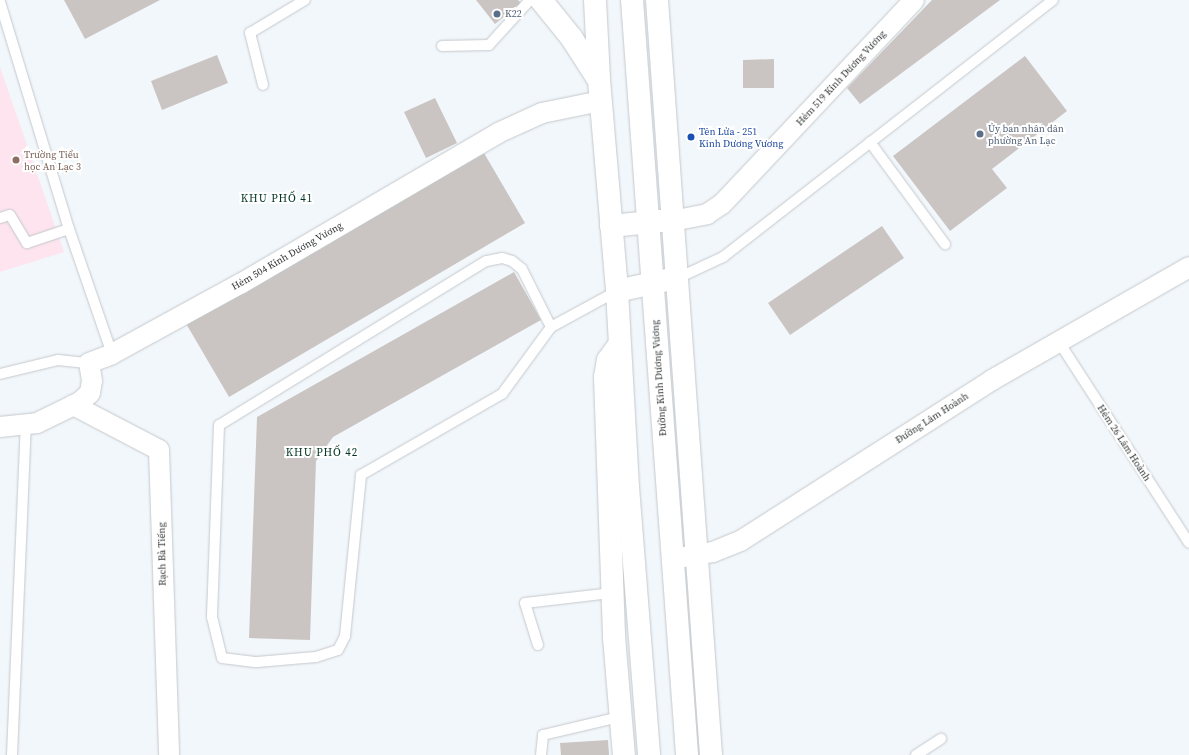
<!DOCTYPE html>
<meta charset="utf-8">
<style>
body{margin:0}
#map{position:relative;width:1189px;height:755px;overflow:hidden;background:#f2f7fb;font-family:"Source Serif 4",serif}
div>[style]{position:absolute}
.education>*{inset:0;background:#fde4ee}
.building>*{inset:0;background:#cac5c2}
.roads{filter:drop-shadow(0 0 1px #c4c8cc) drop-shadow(0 0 1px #c4c8cc)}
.service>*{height:10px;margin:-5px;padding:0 5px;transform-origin:5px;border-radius:5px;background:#fff}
.minor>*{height:20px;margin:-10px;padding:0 10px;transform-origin:10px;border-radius:10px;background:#fff}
.primary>*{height:22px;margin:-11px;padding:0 11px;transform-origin:11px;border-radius:11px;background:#fff}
.dots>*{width:11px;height:11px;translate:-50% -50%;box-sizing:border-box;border:2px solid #fff;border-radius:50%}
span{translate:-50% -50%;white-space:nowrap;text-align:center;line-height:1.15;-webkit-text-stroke:4px #fff;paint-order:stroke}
.service-label{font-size:10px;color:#4e5e75}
.left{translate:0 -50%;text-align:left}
.street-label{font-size:10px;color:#313334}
.transit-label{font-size:10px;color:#164399}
.education-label{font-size:10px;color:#785e54}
.neighbourhood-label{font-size:11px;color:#003323;letter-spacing:1px}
</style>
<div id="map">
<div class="education">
<i style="clip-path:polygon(0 67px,64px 252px,0 272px)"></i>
</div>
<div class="building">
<i style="clip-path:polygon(64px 0,160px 0,85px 39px)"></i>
<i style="clip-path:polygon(476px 0,518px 0,521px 3px,495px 24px)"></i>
<i style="clip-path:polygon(932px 0,1000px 0,860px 104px,847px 88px)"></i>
<i style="clip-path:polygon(217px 55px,228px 83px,162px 110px,151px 81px)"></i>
<i style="clip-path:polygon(1025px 56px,1067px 111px,992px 169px,1007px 188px,950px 231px,893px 156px)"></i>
<i style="clip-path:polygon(774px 59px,774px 88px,743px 88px,743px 60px)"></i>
<i style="clip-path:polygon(435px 98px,457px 143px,426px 158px,404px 112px)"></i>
<i style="clip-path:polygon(477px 141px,525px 223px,229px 397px,181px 315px)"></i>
<i style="clip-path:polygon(882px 226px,904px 258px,790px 335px,768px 303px)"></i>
<i style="clip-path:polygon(514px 272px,541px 320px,333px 437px,316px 461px,310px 640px,249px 638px,257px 417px)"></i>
<i style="clip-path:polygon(608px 740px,609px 755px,561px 755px,560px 743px)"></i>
</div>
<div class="roads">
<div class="service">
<i style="left:0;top:2px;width:237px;rotate:73.1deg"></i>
<i style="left:69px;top:229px;width:132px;rotate:71deg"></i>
<i style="left:442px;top:46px;width:47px;rotate:-1.2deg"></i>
<i style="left:489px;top:45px;width:61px;rotate:-47.7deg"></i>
<i style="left:263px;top:85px;width:54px;rotate:-104deg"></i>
<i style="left:250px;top:33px;width:64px;rotate:-31deg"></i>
<i style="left:870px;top:142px;width:127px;rotate:53.7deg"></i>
<i style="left:0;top:218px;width:10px;rotate:-17deg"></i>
<i style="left:10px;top:215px;width:33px;rotate:59deg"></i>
<i style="left:27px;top:243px;width:44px;rotate:-18.4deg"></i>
<i style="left:678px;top:278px;width:50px;rotate:-25deg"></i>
<i style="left:723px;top:257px;width:418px;rotate:-37.9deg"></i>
<i style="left:551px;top:327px;width:65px;rotate:-116.6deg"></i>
<i style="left:522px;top:269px;width:13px;rotate:-141deg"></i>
<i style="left:512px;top:261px;width:10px;rotate:-163deg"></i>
<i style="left:502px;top:258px;width:16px;rotate:169deg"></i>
<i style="left:486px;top:261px;width:313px;rotate:148.4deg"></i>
<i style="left:219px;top:425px;width:192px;rotate:92.1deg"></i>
<i style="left:212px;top:617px;width:42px;rotate:76.3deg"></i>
<i style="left:222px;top:658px;width:35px;rotate:7deg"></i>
<i style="left:257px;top:662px;width:59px;rotate:-4.8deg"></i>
<i style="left:316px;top:657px;width:23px;rotate:-18deg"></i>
<i style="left:338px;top:650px;width:16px;rotate:-63deg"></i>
<i style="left:345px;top:636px;width:162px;rotate:-84.3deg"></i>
<i style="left:361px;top:475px;width:163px;rotate:-29.9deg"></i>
<i style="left:502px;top:394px;width:83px;rotate:-53.8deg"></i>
<i style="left:551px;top:327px;width:75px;rotate:-28.6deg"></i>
<i style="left:1059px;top:342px;width:239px;rotate:57.1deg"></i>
<i style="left:0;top:374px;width:60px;rotate:-13.6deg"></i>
<i style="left:58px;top:360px;width:31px;rotate:6deg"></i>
<i style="left:538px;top:645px;width:44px;rotate:-107.2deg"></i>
<i style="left:525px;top:603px;width:88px;rotate:-6.6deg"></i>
<i style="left:12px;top:755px;width:329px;rotate:-87.6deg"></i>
<i style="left:541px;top:755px;width:20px;rotate:-84deg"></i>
<i style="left:543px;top:735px;width:79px;rotate:-13.2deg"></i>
<i style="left:916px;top:755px;width:30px;rotate:-33deg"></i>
</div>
<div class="minor">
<i style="left:672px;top:221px;width:36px;rotate:-11deg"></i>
<i style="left:707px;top:214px;width:18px;rotate:-34deg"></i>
<i style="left:722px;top:204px;width:280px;rotate:-46.7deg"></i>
<i style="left:73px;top:405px;width:97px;rotate:27.6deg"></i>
<i style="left:159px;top:450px;width:305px;rotate:88.1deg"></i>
<i style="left:0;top:427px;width:37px;rotate:-6deg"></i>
<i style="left:37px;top:423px;width:48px;rotate:-26deg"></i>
<i style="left:80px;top:402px;width:13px;rotate:-42deg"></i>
<i style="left:90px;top:393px;width:12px;rotate:-81deg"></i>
<i style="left:92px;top:381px;width:18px;rotate:-99deg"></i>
<i style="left:89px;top:363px;width:25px;rotate:-21deg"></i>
<i style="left:112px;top:354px;width:146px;rotate:-28.7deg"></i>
<i style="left:240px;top:284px;width:299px;rotate:-30.3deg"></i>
<i style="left:498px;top:133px;width:48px;rotate:-24.4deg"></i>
<i style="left:542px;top:113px;width:60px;rotate:-11.5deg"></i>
<i style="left:673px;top:559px;width:41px;rotate:-9.9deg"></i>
<i style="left:713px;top:552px;width:31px;rotate:-22deg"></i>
<i style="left:742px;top:540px;width:297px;rotate:-32.6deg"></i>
<i style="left:992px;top:380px;width:227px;rotate:-29.8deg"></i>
</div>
<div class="primary">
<i style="left:541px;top:0;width:48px;rotate:51deg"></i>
<i style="left:571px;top:37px;width:50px;rotate:57.3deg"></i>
<i style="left:595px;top:0;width:80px;rotate:87.1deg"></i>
<i style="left:599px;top:80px;width:212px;rotate:85.1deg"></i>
<i style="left:617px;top:291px;width:196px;rotate:86.8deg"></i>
<i style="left:628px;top:487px;width:269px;rotate:85.5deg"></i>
<i style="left:632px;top:0;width:757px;rotate:85.83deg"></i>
<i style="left:657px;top:0;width:757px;rotate:85.91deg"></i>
<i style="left:611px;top:226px;width:50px;rotate:-5.7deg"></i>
<i style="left:617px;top:291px;width:51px;rotate:-12.4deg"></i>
<i style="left:619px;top:345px;width:19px;rotate:126deg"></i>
<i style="left:608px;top:360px;width:17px;rotate:100deg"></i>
<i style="left:605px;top:377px;width:260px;rotate:88deg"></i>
<i style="left:614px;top:637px;width:118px;rotate:85.2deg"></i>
</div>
</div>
<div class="dots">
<i style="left:497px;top:14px;background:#5c6f8a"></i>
<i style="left:980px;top:134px;background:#5c6f8a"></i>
<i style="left:691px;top:137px;background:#1a4fb4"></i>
<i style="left:16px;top:160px;background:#8d6e63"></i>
</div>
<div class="service-label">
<span class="left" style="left:505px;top:14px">K22</span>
<span class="left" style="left:988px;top:134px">Ủy ban nhân dân<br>phường An Lạc</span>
</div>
<div class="street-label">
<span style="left:841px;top:78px;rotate:-47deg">Hẻm 519 Kinh Dương Vương</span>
<span style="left:287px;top:256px;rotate:-30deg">Hẻm 504 Kinh Dương Vương</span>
<span style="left:659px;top:378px;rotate:-94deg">Đường Kinh Dương Vương</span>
<span style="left:932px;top:418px;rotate:-33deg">Đường Lâm Hoành</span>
<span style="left:1124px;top:443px;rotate:57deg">Hẻm 26 Lâm Hoành</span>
<span style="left:162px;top:554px;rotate:-91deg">Rạch Bà Tiếng</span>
</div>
<div class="transit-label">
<span class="left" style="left:699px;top:137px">Tên Lửa - 251<br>Kinh Dương Vương</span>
</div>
<div class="education-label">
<span class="left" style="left:24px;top:160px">Trường Tiểu<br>học An Lạc 3</span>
</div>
<div class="neighbourhood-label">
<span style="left:277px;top:199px">KHU PHỐ 41</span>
<span style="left:322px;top:453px">KHU PHỐ 42</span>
</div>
</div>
